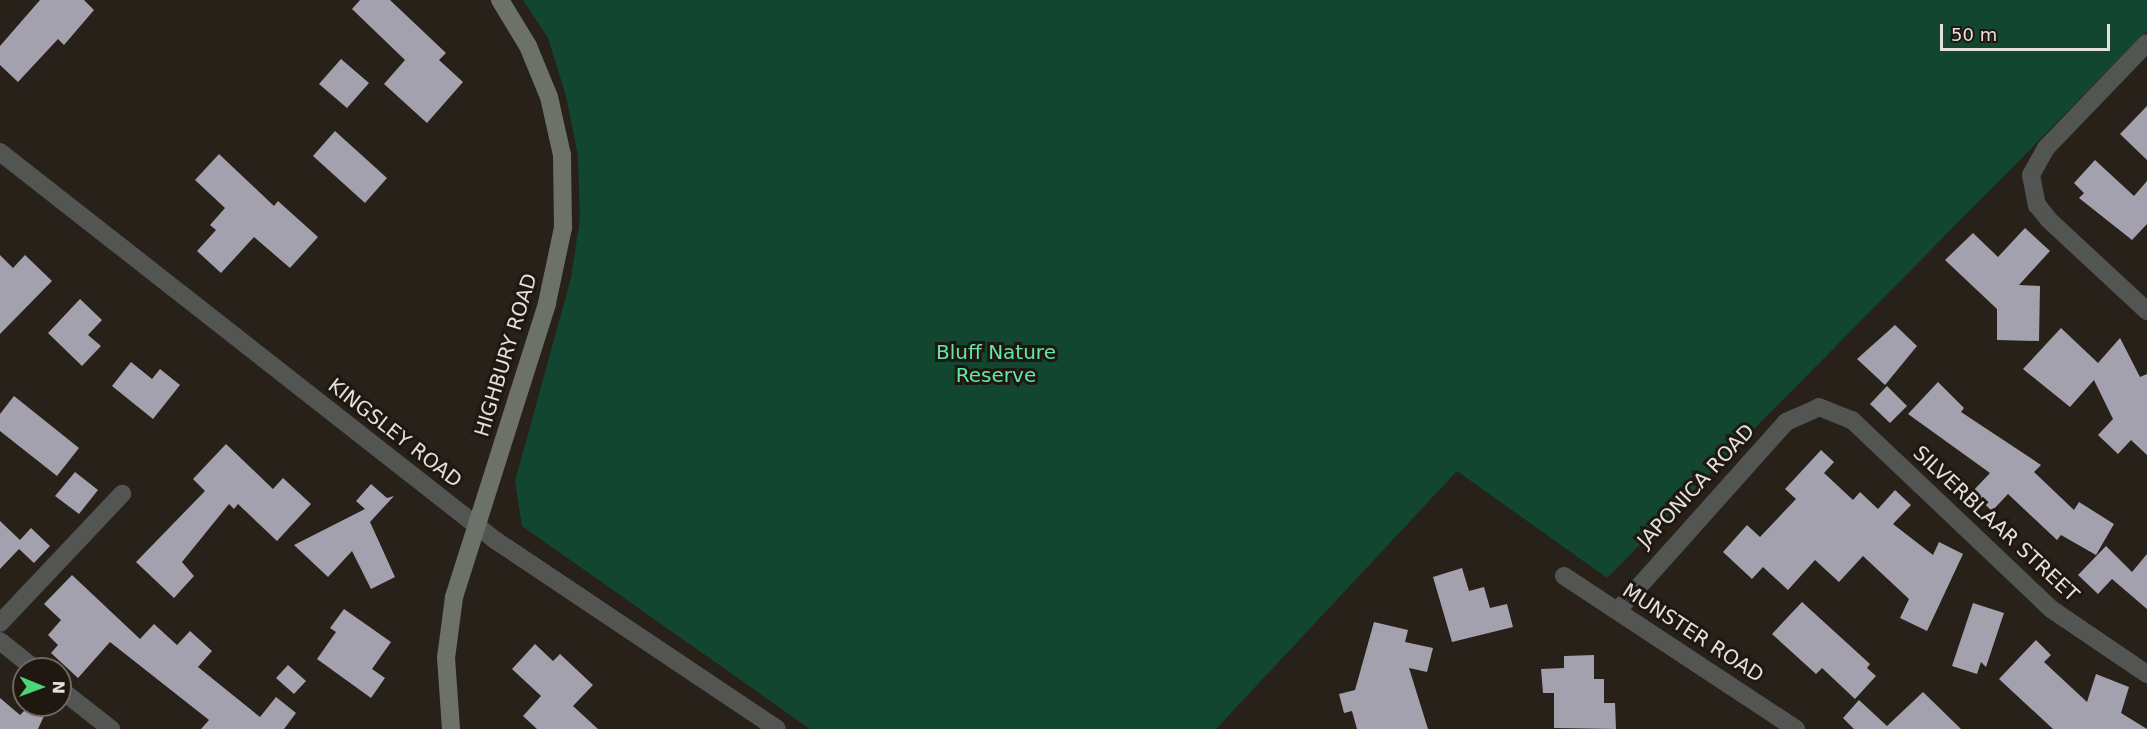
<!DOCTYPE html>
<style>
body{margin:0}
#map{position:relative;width:2147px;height:729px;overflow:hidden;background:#272119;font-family:"DejaVu Sans",sans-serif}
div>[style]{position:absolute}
.green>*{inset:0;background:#124630}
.building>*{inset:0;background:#a3a1ae}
.street>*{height:18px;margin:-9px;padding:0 9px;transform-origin:9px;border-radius:9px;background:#525551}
.secondary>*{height:18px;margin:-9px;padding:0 9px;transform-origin:9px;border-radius:9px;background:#6c716a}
span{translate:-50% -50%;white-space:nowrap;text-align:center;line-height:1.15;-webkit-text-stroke:6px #1e1810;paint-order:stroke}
.park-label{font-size:20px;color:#62e7ad}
.street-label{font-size:20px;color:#e4e0da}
.north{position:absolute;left:12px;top:657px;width:60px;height:60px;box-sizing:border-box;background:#1e1810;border:2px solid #6d6861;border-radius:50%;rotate:91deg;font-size:16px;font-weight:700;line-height:24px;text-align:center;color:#e4e0da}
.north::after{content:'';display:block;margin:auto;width:21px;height:27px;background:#4bd677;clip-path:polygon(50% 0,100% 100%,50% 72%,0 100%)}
.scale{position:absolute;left:1940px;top:24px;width:170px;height:27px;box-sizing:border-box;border:3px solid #e4e0da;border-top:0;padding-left:8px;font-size:18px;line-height:21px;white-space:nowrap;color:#e4e0da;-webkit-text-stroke:4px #1e1810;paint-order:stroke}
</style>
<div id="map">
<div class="green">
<i style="clip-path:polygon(523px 0,2147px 0,2147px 31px,1607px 578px,1457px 471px,1216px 729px,810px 729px,522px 526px,515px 481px,571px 278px,580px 219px,578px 156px,566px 96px,548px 38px)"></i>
</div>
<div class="building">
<i style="clip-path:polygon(40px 0,84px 0,94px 10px,64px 45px,58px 39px,18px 82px,0 65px,0 46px)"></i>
<i style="clip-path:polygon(360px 0,390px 0,446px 53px,439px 60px,463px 82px,427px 123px,384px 84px,405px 60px,352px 9px)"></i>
<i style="clip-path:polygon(341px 59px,369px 83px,347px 108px,319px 84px)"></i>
<i style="clip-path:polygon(2147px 106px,2147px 160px,2120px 134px)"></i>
<i style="clip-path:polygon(335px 131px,387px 178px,365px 203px,313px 156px)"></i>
<i style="clip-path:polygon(219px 154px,274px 206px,278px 201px,318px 237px,290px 268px,254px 237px,221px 273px,197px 251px,216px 230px,210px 225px,225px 208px,195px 180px)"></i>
<i style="clip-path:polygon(2095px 160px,2134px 196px,2147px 181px,2147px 224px,2132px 240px,2079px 198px,2084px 193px,2074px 183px)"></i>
<i style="clip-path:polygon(2025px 228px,2050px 251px,2019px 285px,2040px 286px,2039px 341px,1997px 340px,1997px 309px,1945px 260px,1973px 233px,1998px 257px)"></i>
<i style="clip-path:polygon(0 255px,13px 268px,25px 255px,52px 281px,0 334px)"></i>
<i style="clip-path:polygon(80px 299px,102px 320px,88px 335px,101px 346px,82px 366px,48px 333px)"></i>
<i style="clip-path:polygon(1895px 325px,1917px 346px,1885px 385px,1857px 359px)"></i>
<i style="clip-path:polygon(2061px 328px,2098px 363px,2120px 338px,2140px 377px,2147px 374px,2147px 455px,2131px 440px,2118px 454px,2098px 435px,2113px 419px,2094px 380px,2070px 407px,2023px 369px)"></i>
<i style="clip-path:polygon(131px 362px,152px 379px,160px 369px,180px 385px,153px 419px,112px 386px)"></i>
<i style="clip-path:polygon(1938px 382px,1964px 408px,1961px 412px,2041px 465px,2034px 472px,2074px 510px,2079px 502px,2114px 524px,2096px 555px,2061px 535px,2057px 540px,2008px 494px,1992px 511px,1972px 492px,1990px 473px,1908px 414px)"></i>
<i style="clip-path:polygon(1887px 386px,1907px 406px,1890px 423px,1870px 404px)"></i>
<i style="clip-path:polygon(14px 396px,79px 448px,57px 476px,0 431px,0 414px)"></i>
<i style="clip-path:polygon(226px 444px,273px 489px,283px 478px,311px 504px,277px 541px,238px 504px,234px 509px,229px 504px,182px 562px,194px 576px,174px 598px,136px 562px,205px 491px,193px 479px)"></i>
<i style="clip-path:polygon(1821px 450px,1834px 462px,1824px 473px,1853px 500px,1860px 492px,1878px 509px,1895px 490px,1911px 505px,1893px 524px,1933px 555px,1939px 542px,1963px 554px,1927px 631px,1900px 618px,1909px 599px,1863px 556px,1839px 582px,1815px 560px,1788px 590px,1763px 567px,1752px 579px,1723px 552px,1747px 525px,1760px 537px,1796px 499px,1785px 489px)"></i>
<i style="clip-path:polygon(75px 472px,98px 490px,79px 514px,55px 496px)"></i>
<i style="clip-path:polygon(371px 484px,387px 498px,394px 496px,370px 522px,395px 577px,371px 589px,352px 551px,328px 577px,294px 545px,365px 509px,356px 501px)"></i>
<i style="clip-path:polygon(0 521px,20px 540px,31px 528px,50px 546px,34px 563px,19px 549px,0 569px)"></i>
<i style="clip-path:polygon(2106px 546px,2132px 572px,2147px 554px,2147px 609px,2112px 579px,2098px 594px,2078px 575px)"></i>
<i style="clip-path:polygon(1462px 568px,1469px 591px,1484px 587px,1490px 608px,1507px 604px,1513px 627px,1452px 642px,1433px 577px)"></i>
<i style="clip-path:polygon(72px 575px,140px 639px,154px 624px,177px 645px,190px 631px,212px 651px,198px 667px,260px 717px,276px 697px,296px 713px,284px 729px,201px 729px,209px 720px,110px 642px,78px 678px,51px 653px,58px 645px,48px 635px,61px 620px,44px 604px)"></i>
<i style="clip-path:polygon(1802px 602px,1870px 664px,1867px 668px,1876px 676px,1855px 699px,1822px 668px,1816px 674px,1772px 634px)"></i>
<i style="clip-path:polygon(1973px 603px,2004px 613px,1986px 667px,1981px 662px,1977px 674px,1952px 666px)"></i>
<i style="clip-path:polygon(344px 609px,391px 642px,372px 669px,385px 678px,371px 698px,317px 659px,336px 632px,330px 628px)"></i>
<i style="clip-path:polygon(1374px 622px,1408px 630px,1405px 642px,1433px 648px,1427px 672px,1409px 668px,1428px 729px,1357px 729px,1352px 711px,1344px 713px,1339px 694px,1355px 690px)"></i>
<i style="clip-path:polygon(2036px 640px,2051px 655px,2044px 662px,2087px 702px,2096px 674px,2129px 687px,2121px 713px,2147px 729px,2053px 729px,1999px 679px)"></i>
<i style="clip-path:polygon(535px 644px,553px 661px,560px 654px,593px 685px,573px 706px,598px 729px,537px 729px,523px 716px,541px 696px,512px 669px)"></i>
<i style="clip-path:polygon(1594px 655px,1594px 679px,1604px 679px,1604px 703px,1615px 703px,1616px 729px,1554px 728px,1554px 693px,1543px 693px,1541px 669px,1564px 668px,1564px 656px)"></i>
<i style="clip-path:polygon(288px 665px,306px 681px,294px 694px,276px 678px)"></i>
<i style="clip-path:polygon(1923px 692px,1961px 729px,1854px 729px,1843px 718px,1859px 700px,1887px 726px)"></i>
<i style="clip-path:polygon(0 698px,20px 715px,30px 705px,44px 716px,38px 729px,0 729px)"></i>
</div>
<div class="street">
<i style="left:2147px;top:43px;width:146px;rotate:133.9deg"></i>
<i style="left:2046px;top:148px;width:31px;rotate:119deg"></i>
<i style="left:2031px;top:175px;width:31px;rotate:79deg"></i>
<i style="left:2037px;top:205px;width:19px;rotate:51deg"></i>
<i style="left:2049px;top:220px;width:134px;rotate:42.9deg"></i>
<i style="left:0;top:152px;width:629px;rotate:38.09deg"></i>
<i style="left:495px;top:540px;width:339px;rotate:33.8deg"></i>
<i style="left:1564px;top:576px;width:278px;rotate:33.4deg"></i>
<i style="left:1618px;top:610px;width:252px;rotate:-48.2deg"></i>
<i style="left:1786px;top:422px;width:36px;rotate:-24deg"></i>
<i style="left:1819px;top:407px;width:35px;rotate:22deg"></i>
<i style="left:1852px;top:420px;width:274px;rotate:43.5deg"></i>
<i style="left:2051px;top:609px;width:116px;rotate:34.1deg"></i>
<i style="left:0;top:623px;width:178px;rotate:-46.6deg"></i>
<i style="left:0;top:641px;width:45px;rotate:38.7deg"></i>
<i style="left:60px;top:689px;width:65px;rotate:38.1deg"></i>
</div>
<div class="secondary">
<i style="left:451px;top:729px;width:71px;rotate:-94deg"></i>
<i style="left:446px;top:658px;width:62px;rotate:-82.5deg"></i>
<i style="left:454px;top:597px;width:308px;rotate:-72.4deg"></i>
<i style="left:547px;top:303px;width:77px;rotate:-78deg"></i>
<i style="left:563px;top:228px;width:73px;rotate:-90.8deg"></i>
<i style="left:562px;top:155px;width:59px;rotate:-102.6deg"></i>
<i style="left:549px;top:97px;width:55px;rotate:-112.4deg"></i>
<i style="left:528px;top:46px;width:54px;rotate:-121.3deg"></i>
</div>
<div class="park-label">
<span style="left:996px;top:364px">Bluff Nature<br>Reserve</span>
</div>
<div class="street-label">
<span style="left:506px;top:355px;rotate:-73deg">HIGHBURY ROAD</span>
<span style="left:395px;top:433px;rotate:38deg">KINGSLEY ROAD</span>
<span style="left:1696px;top:486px;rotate:-47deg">JAPONICA ROAD</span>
<span style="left:1996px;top:524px;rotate:43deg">SILVERBLAAR STREET</span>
<span style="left:1693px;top:633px;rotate:33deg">MUNSTER ROAD</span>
</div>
<div class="north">N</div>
<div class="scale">50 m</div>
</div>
